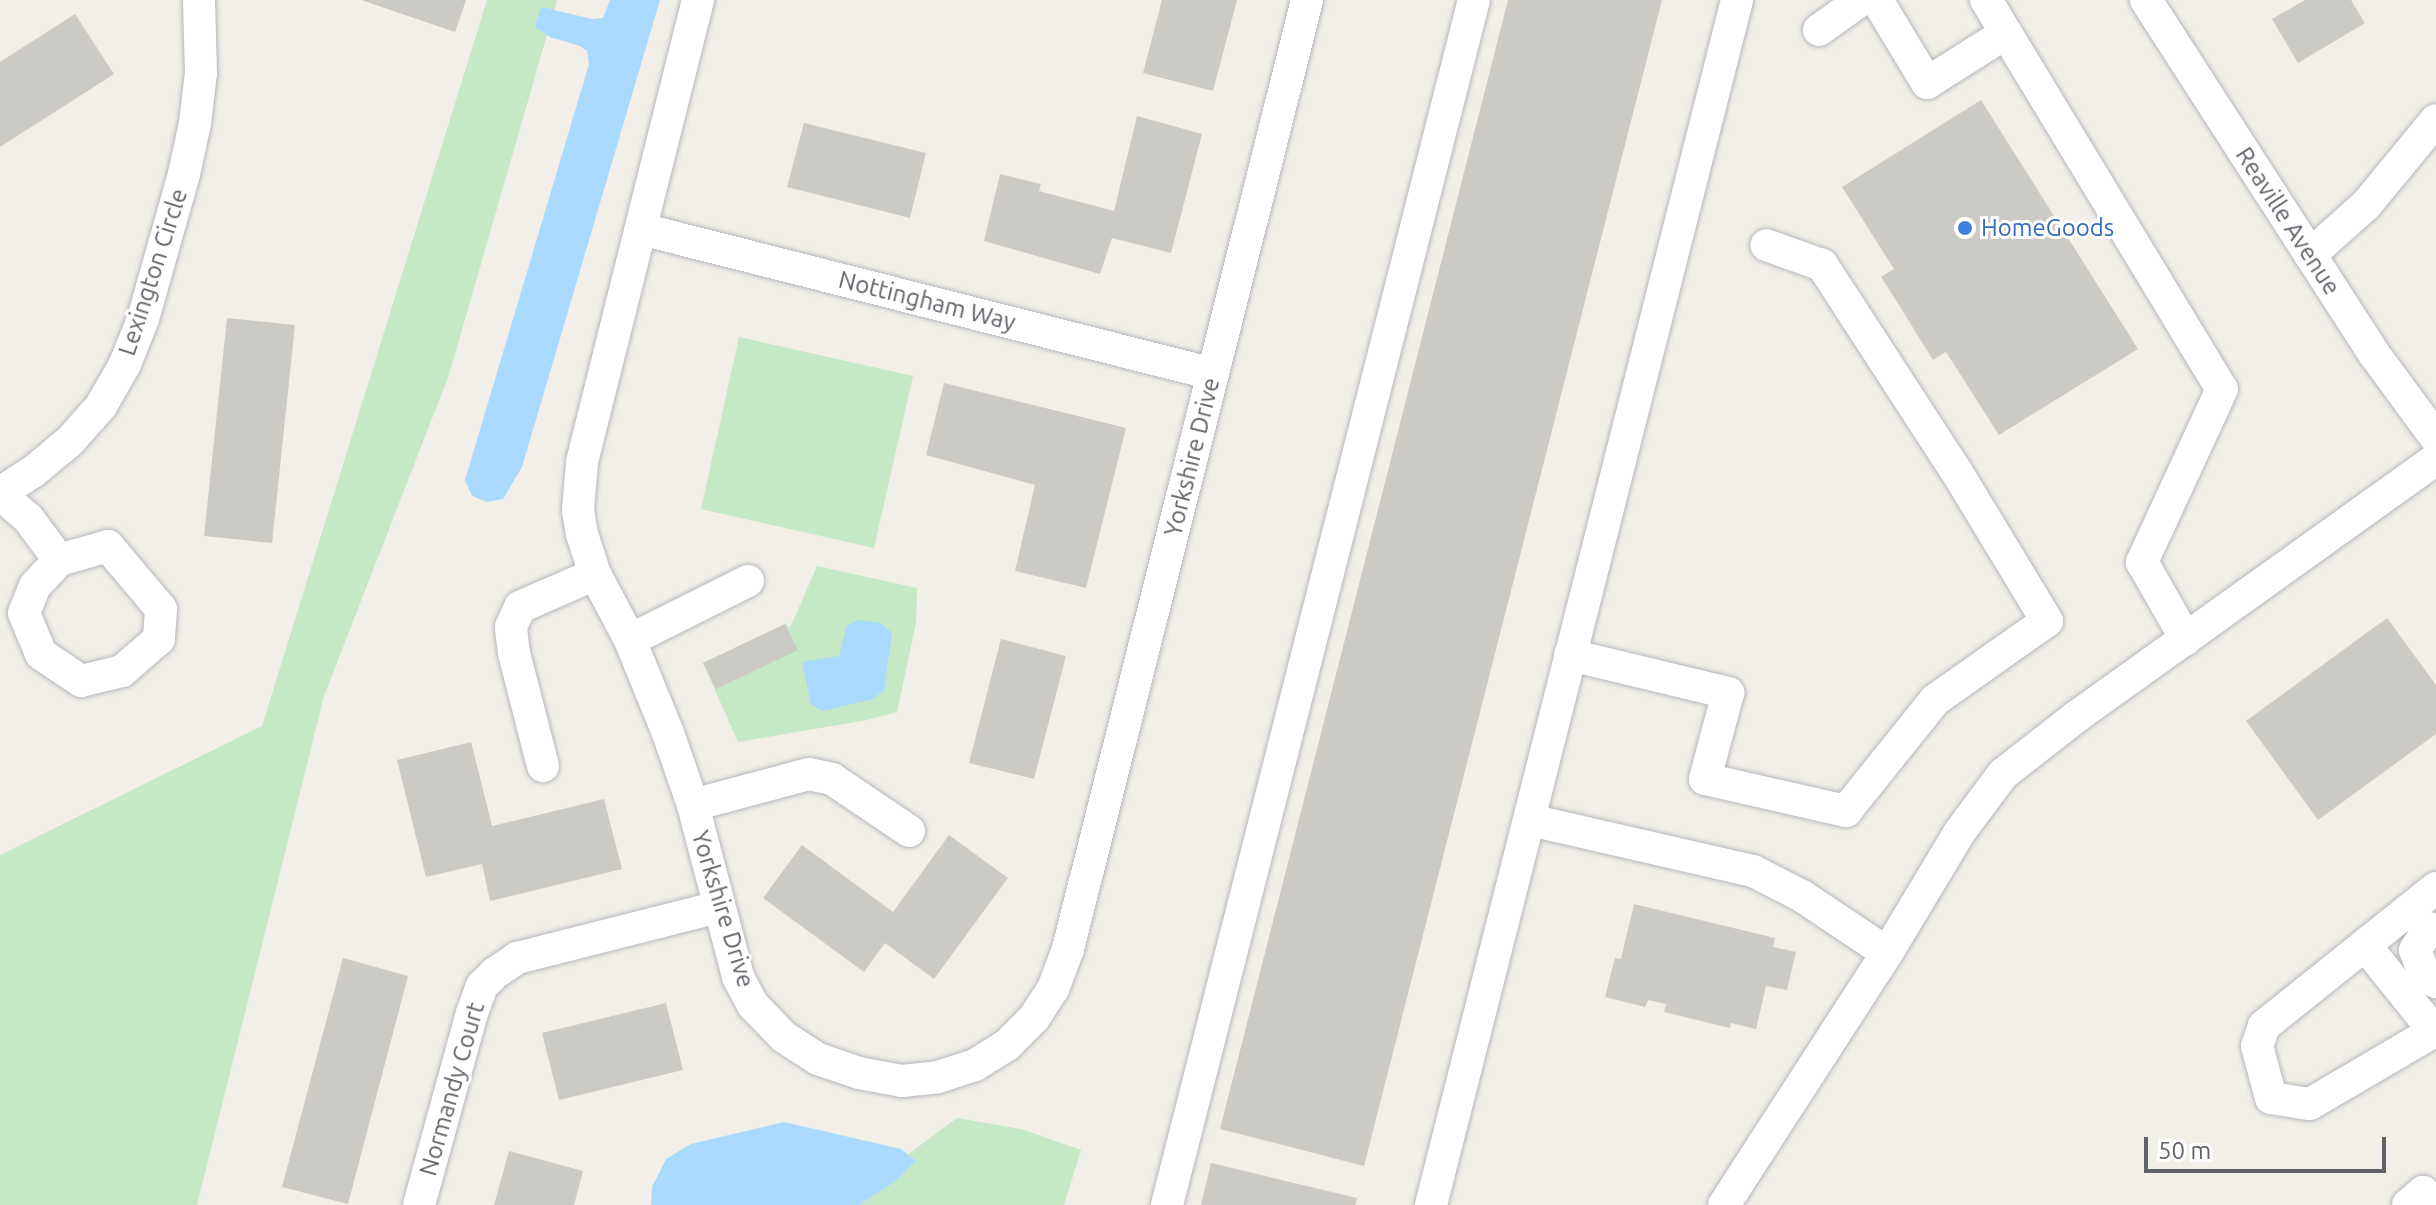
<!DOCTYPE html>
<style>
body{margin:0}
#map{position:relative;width:2436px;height:1205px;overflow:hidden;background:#f1efe8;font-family:Ubuntu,sans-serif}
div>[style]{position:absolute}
.green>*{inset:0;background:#c5e8c5}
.water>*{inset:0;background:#aadaff}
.building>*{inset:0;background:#cccac5}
.roads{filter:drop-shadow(0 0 2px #b5b8bc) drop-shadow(0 0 2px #b5b8bc)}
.minor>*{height:32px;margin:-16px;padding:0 16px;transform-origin:16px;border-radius:16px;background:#fff}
.dots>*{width:22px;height:22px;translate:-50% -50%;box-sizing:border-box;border:4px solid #fff;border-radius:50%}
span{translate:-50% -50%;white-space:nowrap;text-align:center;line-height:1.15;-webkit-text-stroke:6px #fff;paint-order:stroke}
.street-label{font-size:24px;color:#5f6368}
.shop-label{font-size:24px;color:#366cbe}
.left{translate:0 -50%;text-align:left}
.scale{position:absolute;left:2144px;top:1137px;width:242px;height:36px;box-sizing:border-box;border:4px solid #5f6368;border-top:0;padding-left:10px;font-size:24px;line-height:28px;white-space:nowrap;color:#5f6368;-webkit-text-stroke:6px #fff;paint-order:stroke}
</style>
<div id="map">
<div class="green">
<i style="clip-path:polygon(487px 0,557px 0,449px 375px,324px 696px,197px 1205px,0 1205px,0 855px,262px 726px)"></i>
<i style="clip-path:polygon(739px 337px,913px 376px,874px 548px,701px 509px)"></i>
<i style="clip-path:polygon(817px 566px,917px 588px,916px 623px,897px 712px,867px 720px,738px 742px,703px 663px,785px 624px,790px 628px)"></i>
<i style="clip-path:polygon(957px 1118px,1021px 1129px,1081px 1150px,1064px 1205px,840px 1205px)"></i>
</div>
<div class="water">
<i style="clip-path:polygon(610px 0,660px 0,522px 467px,503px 499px,487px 502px,472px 496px,465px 480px,589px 64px,587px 51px,580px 46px,550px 37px,535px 27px,541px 7px,592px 19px,603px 18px)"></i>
<i style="clip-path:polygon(858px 620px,881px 623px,892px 633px,884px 690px,873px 699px,822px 711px,811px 704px,802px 662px,839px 656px,847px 626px)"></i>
<i style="clip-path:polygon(784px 1122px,901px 1149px,916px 1161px,894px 1182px,859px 1205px,651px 1205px,652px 1187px,666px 1159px,691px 1144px)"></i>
</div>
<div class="building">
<i style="clip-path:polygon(361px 0,466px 0,455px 32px)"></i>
<i style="clip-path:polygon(1162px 0,1237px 0,1213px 91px,1143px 73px)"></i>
<i style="clip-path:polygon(1508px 0,1662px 0,1364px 1166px,1220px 1129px)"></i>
<i style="clip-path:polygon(2305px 0,2351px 0,2365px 23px,2298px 63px,2272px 19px)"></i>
<i style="clip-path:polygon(75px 14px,114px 74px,0 147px,0 62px)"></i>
<i style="clip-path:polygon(1981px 100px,2138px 349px,1999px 435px,1946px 352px,1933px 360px,1897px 302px,1881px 277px,1894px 269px,1842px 187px)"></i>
<i style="clip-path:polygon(1137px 116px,1202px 134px,1171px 253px,1112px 238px,1100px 274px,984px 241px,1000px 174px,1041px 184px,1039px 191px,1114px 211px)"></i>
<i style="clip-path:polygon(804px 123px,926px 153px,910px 218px,787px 187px)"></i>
<i style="clip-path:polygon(227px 318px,295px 325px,272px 543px,204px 536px)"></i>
<i style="clip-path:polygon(944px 383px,1126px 428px,1086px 588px,1015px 571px,1035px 485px,926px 455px)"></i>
<i style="clip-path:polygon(2387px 618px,2436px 685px,2436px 734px,2318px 820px,2246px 721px)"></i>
<i style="clip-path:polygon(785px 624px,798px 650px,716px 689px,703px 663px)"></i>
<i style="clip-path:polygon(1001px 639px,1066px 656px,1034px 779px,969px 763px)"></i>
<i style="clip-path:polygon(471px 742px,492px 826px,604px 799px,622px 869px,490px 901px,482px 864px,426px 877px,397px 760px)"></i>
<i style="clip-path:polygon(949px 835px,1008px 878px,934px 979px,885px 943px,864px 972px,763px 898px,802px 845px,893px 912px)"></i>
<i style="clip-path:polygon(1634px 904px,1775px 938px,1773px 947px,1796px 952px,1787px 990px,1766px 986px,1756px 1029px,1731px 1023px,1730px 1028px,1664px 1012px,1666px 1004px,1648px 1000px,1645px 1007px,1605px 997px,1615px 958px,1621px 959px)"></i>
<i style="clip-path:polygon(343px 958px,408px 976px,348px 1204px,282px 1187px)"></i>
<i style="clip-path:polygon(666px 1003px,683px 1070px,559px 1100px,542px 1033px)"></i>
<i style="clip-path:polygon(509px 1151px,583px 1171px,574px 1205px,494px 1205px)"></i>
<i style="clip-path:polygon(1211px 1163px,1357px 1198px,1355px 1205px,1201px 1205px)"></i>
</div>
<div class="roads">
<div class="minor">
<i style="left:698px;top:0;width:477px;rotate:104.1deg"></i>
<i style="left:582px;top:463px;width:47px;rotate:94.9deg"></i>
<i style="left:578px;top:510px;width:24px;rotate:81deg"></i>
<i style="left:582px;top:534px;width:42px;rotate:72deg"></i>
<i style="left:595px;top:574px;width:75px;rotate:62.1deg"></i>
<i style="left:630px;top:640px;width:100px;rotate:67.8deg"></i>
<i style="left:668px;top:733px;width:76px;rotate:70.9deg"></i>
<i style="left:693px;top:805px;width:178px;rotate:75.3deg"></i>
<i style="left:738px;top:977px;width:32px;rotate:62deg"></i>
<i style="left:753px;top:1005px;width:45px;rotate:45.9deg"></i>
<i style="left:784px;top:1037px;width:40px;rotate:32.9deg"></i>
<i style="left:818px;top:1059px;width:43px;rotate:18.9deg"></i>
<i style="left:859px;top:1073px;width:44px;rotate:10.5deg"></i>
<i style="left:902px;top:1081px;width:36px;rotate:-6deg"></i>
<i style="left:938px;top:1077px;width:39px;rotate:-18deg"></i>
<i style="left:975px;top:1065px;width:38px;rotate:-32deg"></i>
<i style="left:1007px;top:1045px;width:38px;rotate:-45deg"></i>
<i style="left:1034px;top:1018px;width:35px;rotate:-57deg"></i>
<i style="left:1053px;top:989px;width:43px;rotate:-69.4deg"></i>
<i style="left:1068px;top:949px;width:979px;rotate:-75.86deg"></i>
<i style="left:1877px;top:0;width:97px;rotate:58.9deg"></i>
<i style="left:1927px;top:83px;width:93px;rotate:-32.3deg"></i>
<i style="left:2006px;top:33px;width:39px;rotate:-121deg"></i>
<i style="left:2146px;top:0;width:422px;rotate:57.2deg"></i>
<i style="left:2375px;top:355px;width:103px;rotate:53.7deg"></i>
<i style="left:1819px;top:30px;width:52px;rotate:-35.5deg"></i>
<i style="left:2006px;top:33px;width:416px;rotate:58.8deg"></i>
<i style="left:2222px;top:389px;width:191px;rotate:114.8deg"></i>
<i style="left:2142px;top:562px;width:89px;rotate:60.3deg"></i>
<i style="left:641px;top:229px;width:590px;rotate:14.22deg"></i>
<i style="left:2310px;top:255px;width:75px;rotate:-41.8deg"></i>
<i style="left:2366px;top:205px;width:110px;rotate:-50.5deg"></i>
<i style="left:0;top:493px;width:40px;rotate:-32.9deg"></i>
<i style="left:34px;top:471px;width:47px;rotate:-39.8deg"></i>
<i style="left:70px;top:441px;width:47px;rotate:-48.5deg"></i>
<i style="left:101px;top:406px;width:48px;rotate:-60.3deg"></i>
<i style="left:125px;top:364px;width:48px;rotate:-68.2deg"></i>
<i style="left:143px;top:319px;width:151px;rotate:-74.2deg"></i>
<i style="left:184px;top:174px;width:52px;rotate:-77.8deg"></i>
<i style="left:195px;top:123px;width:50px;rotate:-83.2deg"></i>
<i style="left:201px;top:73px;width:73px;rotate:-91.6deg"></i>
<i style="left:0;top:494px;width:37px;rotate:41deg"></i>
<i style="left:28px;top:518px;width:52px;rotate:53.6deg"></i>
<i style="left:108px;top:546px;width:82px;rotate:49.9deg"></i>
<i style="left:161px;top:609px;width:30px;rotate:94deg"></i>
<i style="left:159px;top:639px;width:49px;rotate:139.1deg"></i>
<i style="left:122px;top:671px;width:42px;rotate:166.3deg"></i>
<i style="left:81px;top:681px;width:48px;rotate:-146deg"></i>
<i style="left:41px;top:654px;width:44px;rotate:-112.5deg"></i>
<i style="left:24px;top:613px;width:29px;rotate:-68deg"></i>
<i style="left:35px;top:586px;width:35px;rotate:-47deg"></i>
<i style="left:59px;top:560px;width:51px;rotate:-15.9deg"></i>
<i style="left:630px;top:640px;width:132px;rotate:-26.6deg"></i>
<i style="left:1570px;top:655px;width:163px;rotate:13.5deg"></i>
<i style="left:1728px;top:693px;width:89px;rotate:105deg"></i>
<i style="left:1705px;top:779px;width:145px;rotate:12.8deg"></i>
<i style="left:1846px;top:811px;width:142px;rotate:-51.3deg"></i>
<i style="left:1935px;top:700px;width:137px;rotate:-35.2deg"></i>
<i style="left:2047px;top:621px;width:175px;rotate:-121.2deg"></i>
<i style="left:1956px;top:471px;width:246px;rotate:-123deg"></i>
<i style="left:1822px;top:265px;width:59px;rotate:-160.3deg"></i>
<i style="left:543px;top:766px;width:117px;rotate:-104.4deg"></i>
<i style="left:514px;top:653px;width:26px;rotate:-97deg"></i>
<i style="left:511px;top:627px;width:22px;rotate:-66deg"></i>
<i style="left:520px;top:607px;width:82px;rotate:-23.7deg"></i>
<i style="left:693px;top:805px;width:120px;rotate:-15deg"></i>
<i style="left:809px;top:774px;width:24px;rotate:12deg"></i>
<i style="left:832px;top:779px;width:93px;rotate:34deg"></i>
<i style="left:1530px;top:820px;width:229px;rotate:12.9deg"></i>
<i style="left:1753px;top:871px;width:55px;rotate:27deg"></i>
<i style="left:1802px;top:896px;width:102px;rotate:33.8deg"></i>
<i style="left:2436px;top:888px;width:221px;rotate:141.3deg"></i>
<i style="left:2264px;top:1026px;width:21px;rotate:109deg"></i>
<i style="left:2257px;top:1046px;width:54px;rotate:74.9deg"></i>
<i style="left:2271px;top:1098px;width:39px;rotate:9deg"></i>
<i style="left:2310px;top:1104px;width:146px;rotate:-30.4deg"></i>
<i style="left:2429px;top:928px;width:26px;rotate:122deg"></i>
<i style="left:2415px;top:950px;width:28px;rotate:69deg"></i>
<i style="left:2425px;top:976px;width:13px;rotate:29deg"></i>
<i style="left:2365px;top:945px;width:110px;rotate:51.3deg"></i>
<i style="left:419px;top:1205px;width:199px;rotate:-74.6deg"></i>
<i style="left:472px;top:1013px;width:29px;rotate:-70deg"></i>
<i style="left:482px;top:986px;width:18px;rotate:-45deg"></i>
<i style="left:495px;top:973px;width:27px;rotate:-34deg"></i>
<i style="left:517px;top:958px;width:208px;rotate:-14.2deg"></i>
<i style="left:1167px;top:1205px;width:1243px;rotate:-75.71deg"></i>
<i style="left:1431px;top:1205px;width:1243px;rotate:-75.75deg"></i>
<i style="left:1724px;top:1205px;width:300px;rotate:-57.1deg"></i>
<i style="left:1887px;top:953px;width:140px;rotate:-59deg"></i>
<i style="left:1959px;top:833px;width:74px;rotate:-53.3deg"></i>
<i style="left:2003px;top:774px;width:93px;rotate:-38deg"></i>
<i style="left:2076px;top:717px;width:443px;rotate:-35.6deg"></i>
<i style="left:2408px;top:1205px;width:20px;rotate:-41deg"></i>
<i style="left:2423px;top:1192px;width:16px;rotate:52deg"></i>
</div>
</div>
<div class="dots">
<i style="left:1965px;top:228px;background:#3f7fe0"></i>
</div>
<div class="street-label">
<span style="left:2288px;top:221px;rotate:57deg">Reaville Avenue</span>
<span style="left:153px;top:272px;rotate:-72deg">Lexington Circle</span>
<span style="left:927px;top:301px;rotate:14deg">Nottingham Way</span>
<span style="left:1192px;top:457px;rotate:-76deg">Yorkshire Drive</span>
<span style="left:723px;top:909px;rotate:73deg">Yorkshire Drive</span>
<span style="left:452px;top:1089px;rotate:-74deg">Normandy Court</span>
</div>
<div class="shop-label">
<span class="left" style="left:1981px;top:228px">HomeGoods</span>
</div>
<div class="scale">50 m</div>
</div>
